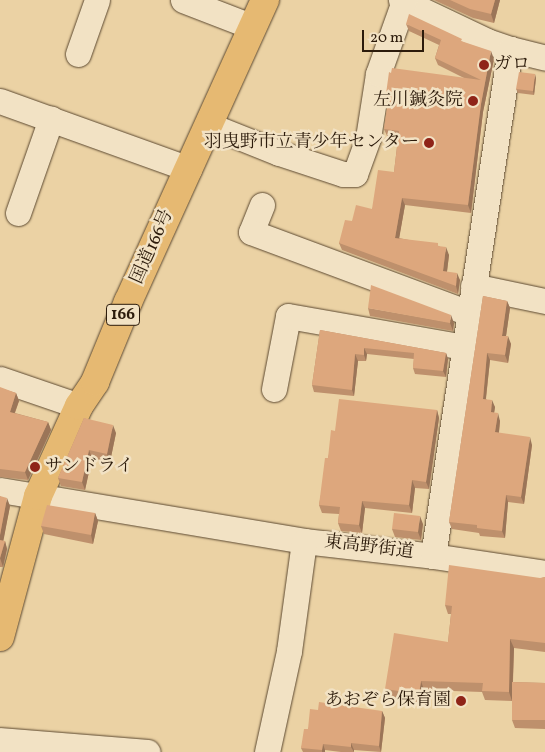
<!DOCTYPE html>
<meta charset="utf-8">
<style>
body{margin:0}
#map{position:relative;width:545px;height:752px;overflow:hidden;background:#ebd2a4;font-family:Vollkorn,"Noto Serif JP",serif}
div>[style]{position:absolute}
.roads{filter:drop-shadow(0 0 1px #5c4931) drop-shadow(0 0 1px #5c4931)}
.minor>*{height:25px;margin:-12.5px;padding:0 12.5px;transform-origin:12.5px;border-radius:12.5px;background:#f2e2c4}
.trunk>*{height:28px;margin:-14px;padding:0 14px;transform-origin:14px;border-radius:14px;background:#e6b972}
.wall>*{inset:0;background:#be906c}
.shaded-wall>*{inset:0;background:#9b7558}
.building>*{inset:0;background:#dda77d}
.dots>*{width:14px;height:14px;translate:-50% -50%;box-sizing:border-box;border:2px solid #f2e2c4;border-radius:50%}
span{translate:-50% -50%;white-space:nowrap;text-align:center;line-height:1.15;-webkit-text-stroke:5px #f2e2c4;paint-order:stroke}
.shield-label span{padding:1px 4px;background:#f2e2c4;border:1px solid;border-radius:4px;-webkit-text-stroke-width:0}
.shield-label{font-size:16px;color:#2c1b0b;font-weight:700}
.poi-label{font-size:18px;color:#2c1b0b}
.left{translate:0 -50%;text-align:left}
.right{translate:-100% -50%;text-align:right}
.street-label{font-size:18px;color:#2c1b0b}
.scale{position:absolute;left:362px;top:30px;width:62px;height:22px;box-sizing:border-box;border:2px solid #2c1b0b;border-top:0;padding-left:6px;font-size:15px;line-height:18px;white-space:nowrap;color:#2c1b0b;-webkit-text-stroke:4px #f2e2c4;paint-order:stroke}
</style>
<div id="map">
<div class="roads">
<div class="minor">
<i style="left:183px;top:0;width:75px;rotate:21.1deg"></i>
<i style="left:401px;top:0;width:95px;rotate:25.5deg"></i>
<i style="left:487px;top:41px;width:24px;rotate:19deg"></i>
<i style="left:510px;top:49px;width:36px;rotate:14deg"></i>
<i style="left:78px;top:54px;width:57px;rotate:-70.6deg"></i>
<i style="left:0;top:101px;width:201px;rotate:19.8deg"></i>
<i style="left:209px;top:125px;width:75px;rotate:21.8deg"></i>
<i style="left:279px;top:153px;width:67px;rotate:18.2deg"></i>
<i style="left:343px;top:174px;width:12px"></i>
<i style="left:355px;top:174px;width:38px;rotate:-70deg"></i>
<i style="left:368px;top:138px;width:65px;rotate:-81.1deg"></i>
<i style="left:378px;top:74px;width:77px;rotate:-70.4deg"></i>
<i style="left:262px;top:205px;width:29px;rotate:112deg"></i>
<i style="left:251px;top:232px;width:233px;rotate:20.4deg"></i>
<i style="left:18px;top:213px;width:100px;rotate:-70.7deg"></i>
<i style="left:473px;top:286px;width:74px;rotate:11.8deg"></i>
<i style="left:0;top:379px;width:83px;rotate:18.9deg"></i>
<i style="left:274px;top:389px;width:74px;rotate:-79.1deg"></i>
<i style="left:288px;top:316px;width:178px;rotate:10deg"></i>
<i style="left:0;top:490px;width:308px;rotate:9.5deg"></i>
<i style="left:304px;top:541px;width:130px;rotate:6.6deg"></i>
<i style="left:433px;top:556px;width:113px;rotate:8.6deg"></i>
<i style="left:433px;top:556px;width:513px;rotate:-81.36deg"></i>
<i style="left:0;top:740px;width:148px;rotate:4.6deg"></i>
<i style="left:267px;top:752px;width:103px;rotate:-77.7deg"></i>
<i style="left:289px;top:651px;width:111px;rotate:-82.2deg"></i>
</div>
<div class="trunk">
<i style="left:0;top:637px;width:146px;rotate:-74.9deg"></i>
<i style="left:38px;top:496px;width:99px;rotate:-65.5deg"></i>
<i style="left:79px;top:406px;width:29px;rotate:-56deg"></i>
<i style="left:95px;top:382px;width:87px;rotate:-67.6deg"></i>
<i style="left:128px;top:302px;width:332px;rotate:-65.6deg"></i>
</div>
</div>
<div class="wall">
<i style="clip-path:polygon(434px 0,500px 0,494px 23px,473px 18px)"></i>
<i style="clip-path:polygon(406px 24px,463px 42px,494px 59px,483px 112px,471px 213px,405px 205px,399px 238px,439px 246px,449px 255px,447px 272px,460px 280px,458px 294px,342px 250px,339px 243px,352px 221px,372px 209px,394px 172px,398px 138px,387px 136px,384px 129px,388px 101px,386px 94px,464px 78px,438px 65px,435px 58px,439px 45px,409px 31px)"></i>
<i style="clip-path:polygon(536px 78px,534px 95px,518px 93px,516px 89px)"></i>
<i style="clip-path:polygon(483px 296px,507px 301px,510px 308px,506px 336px,511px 344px,508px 363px,490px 360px,486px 399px,495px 407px,494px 413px,500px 421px,499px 433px,532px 445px,524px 504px,508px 502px,505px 538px,480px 536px,479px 533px,452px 529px,449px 522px)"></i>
<i style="clip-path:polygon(368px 308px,454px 323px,453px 331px,370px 316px)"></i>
<i style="clip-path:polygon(320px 330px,446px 353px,448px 359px,446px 377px,415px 374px,413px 368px,414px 359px,367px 354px,366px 361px,358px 361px,354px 396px,314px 392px,312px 385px)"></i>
<i style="clip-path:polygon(0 388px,16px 393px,19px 401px,15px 413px,48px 422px,51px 430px,28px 480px,0 477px)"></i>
<i style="clip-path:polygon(437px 410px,439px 418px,429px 489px,415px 488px,412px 513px,365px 508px,362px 533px,341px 531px,338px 523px,339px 514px,322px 513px,319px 505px,328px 458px,335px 431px)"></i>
<i style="clip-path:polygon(84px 418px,116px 433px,110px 462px,92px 458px,85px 490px,61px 486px,58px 478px)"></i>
<i style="clip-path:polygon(0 496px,10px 506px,3px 541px,5px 541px,7px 549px,3px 567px,0 567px)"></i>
<i style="clip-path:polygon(95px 513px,98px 521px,93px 544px,44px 534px,41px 526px)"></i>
<i style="clip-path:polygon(423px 524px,421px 540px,395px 537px,392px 529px)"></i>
<i style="clip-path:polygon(545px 577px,545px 652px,514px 648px,513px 682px,545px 683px,545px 729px,515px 728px,512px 720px,512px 701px,485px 700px,482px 692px,424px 690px,422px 703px,389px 698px,385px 689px,448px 642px,451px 614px,448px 614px,445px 605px)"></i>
<i style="clip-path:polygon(318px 710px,382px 711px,385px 718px,381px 752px,354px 750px,354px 752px,341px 752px,325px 750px,325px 752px,303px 752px,301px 748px,308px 729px)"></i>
</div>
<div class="shaded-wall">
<i style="clip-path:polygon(495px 0,500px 0,494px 23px,491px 14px)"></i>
<i style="clip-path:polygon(491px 51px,494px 59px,483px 112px,471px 213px,468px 205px,481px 104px)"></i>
<i style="clip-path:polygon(535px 74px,536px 78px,534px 95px,533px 91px)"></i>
<i style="clip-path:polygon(402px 198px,405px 205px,398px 245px,395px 238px)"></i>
<i style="clip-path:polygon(446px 247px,449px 255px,446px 279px,443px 271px)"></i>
<i style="clip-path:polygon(457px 273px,460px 280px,458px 294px,456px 286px)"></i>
<i style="clip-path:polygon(507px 301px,510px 308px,505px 343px,502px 336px)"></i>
<i style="clip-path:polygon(451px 315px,454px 323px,453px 331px,450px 323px)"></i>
<i style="clip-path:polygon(508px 336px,511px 344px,508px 363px,505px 355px)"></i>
<i style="clip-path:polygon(364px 348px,367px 354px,366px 361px,364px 355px)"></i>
<i style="clip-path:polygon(446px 353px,448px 359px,446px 377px,443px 371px)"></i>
<i style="clip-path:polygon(487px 353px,490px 360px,485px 406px,483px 399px)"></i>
<i style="clip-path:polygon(355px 354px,358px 361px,354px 396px,352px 390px)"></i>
<i style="clip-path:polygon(16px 393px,19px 401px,12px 420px,10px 412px)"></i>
<i style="clip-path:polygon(492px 400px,495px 407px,493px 420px,491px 412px)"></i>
<i style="clip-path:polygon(437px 410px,439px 418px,429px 489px,426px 482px)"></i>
<i style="clip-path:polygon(498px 413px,500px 421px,498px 440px,495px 432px)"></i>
<i style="clip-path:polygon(48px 422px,51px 430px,28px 480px,25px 472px)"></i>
<i style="clip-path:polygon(113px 425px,116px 433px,110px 462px,107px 454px)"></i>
<i style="clip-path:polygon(530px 437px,532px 445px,524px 504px,521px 497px)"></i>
<i style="clip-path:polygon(89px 450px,92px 458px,85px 490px,82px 482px)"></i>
<i style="clip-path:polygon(412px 480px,415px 488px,412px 513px,409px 505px)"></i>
<i style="clip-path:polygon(506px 495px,508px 502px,505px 538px,502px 531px)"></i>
<i style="clip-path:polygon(7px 498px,10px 506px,2px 548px,0 543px,0 535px)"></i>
<i style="clip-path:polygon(362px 501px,365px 508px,362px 533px,359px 525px)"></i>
<i style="clip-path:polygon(95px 513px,98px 521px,93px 544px,91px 535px)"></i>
<i style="clip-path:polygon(420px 516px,423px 524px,421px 540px,418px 532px)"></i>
<i style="clip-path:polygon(5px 541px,7px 549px,3px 567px,0 558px)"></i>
<i style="clip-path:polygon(510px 639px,514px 648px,512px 701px,509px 692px)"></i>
<i style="clip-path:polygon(421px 681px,424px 690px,422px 703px,419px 694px)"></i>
<i style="clip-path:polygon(382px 711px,385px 718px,381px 752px,379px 746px)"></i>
<i style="clip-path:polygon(351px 743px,354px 750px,354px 752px,351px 747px)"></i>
<i style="clip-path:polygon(323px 744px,325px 750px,325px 752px,322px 752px,322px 750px)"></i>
</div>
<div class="building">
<i style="clip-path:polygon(450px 0,495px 0,491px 14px,470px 9px)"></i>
<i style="clip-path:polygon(409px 14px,462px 39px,461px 41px,491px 51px,481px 104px,468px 205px,402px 198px,395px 238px,438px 243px,438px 246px,446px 247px,443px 271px,457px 273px,456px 286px,339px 243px,345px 220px,352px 221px,356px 205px,372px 209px,378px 170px,394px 172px,399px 131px,384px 129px,389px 95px,386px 94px,389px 72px,391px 73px,392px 68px,481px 80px,435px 58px,441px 40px,406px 24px)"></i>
<i style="clip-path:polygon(519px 72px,535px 74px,533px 91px,516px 89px)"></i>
<i style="clip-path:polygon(371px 285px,451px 315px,450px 323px,368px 308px)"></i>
<i style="clip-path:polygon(483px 296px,507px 301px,502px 336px,508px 336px,505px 355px,487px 353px,483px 399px,492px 400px,491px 412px,498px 413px,495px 432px,530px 437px,521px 497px,506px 495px,502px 531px,477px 528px,477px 525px,449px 522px)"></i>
<i style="clip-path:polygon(320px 330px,446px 353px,443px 371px,413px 368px,414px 353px,364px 348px,364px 355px,355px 354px,352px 390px,312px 385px)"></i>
<i style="clip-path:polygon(0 387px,16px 393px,10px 412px,48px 422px,25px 472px,0 469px)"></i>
<i style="clip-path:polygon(339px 399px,437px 410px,426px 482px,412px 480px,409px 505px,362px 501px,359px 525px,338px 523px,340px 507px,319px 505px,325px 458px,328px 458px,331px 430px,335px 431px)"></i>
<i style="clip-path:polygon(84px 418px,113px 425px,107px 454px,89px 450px,82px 482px,58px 478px)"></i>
<i style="clip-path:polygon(0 496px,7px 498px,0 535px)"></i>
<i style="clip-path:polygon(47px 505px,95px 513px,91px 535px,41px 526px)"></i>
<i style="clip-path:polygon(394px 513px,420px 516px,418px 532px,392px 529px)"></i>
<i style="clip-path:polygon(0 540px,5px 541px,0 558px)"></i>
<i style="clip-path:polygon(449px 565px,540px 578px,545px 577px,545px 643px,510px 639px,509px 692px,482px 691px,483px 683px,421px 681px,419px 694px,385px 689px,394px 633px,448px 642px,452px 606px,445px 605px)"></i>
<i style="clip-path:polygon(512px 682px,545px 683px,545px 720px,512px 720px)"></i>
<i style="clip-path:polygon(319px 702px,382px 711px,379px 746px,351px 743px,351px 747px,323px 744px,322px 750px,301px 748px,304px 729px,308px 729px,310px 709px,318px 710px)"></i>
</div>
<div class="dots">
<i style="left:484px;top:65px;background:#8f2418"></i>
<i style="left:473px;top:101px;background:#8f2418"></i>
<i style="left:429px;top:143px;background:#8f2418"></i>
<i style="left:35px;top:467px;background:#8f2418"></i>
<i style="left:461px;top:701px;background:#8f2418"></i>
</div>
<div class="shield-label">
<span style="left:123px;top:315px">166</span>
</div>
<div class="poi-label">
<span class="left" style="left:494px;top:65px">ガロ</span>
<span class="right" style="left:463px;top:101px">左川鍼灸院</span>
<span class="right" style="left:419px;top:143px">羽曳野市立青少年センター</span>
<span class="left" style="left:45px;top:467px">サンドライ</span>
<span class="right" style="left:451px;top:701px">あおぞら保育園</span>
</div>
<div class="street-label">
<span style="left:153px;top:247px;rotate:-66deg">国道166号</span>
<span style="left:369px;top:548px;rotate:7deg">東高野街道</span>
</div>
<div class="scale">20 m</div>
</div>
